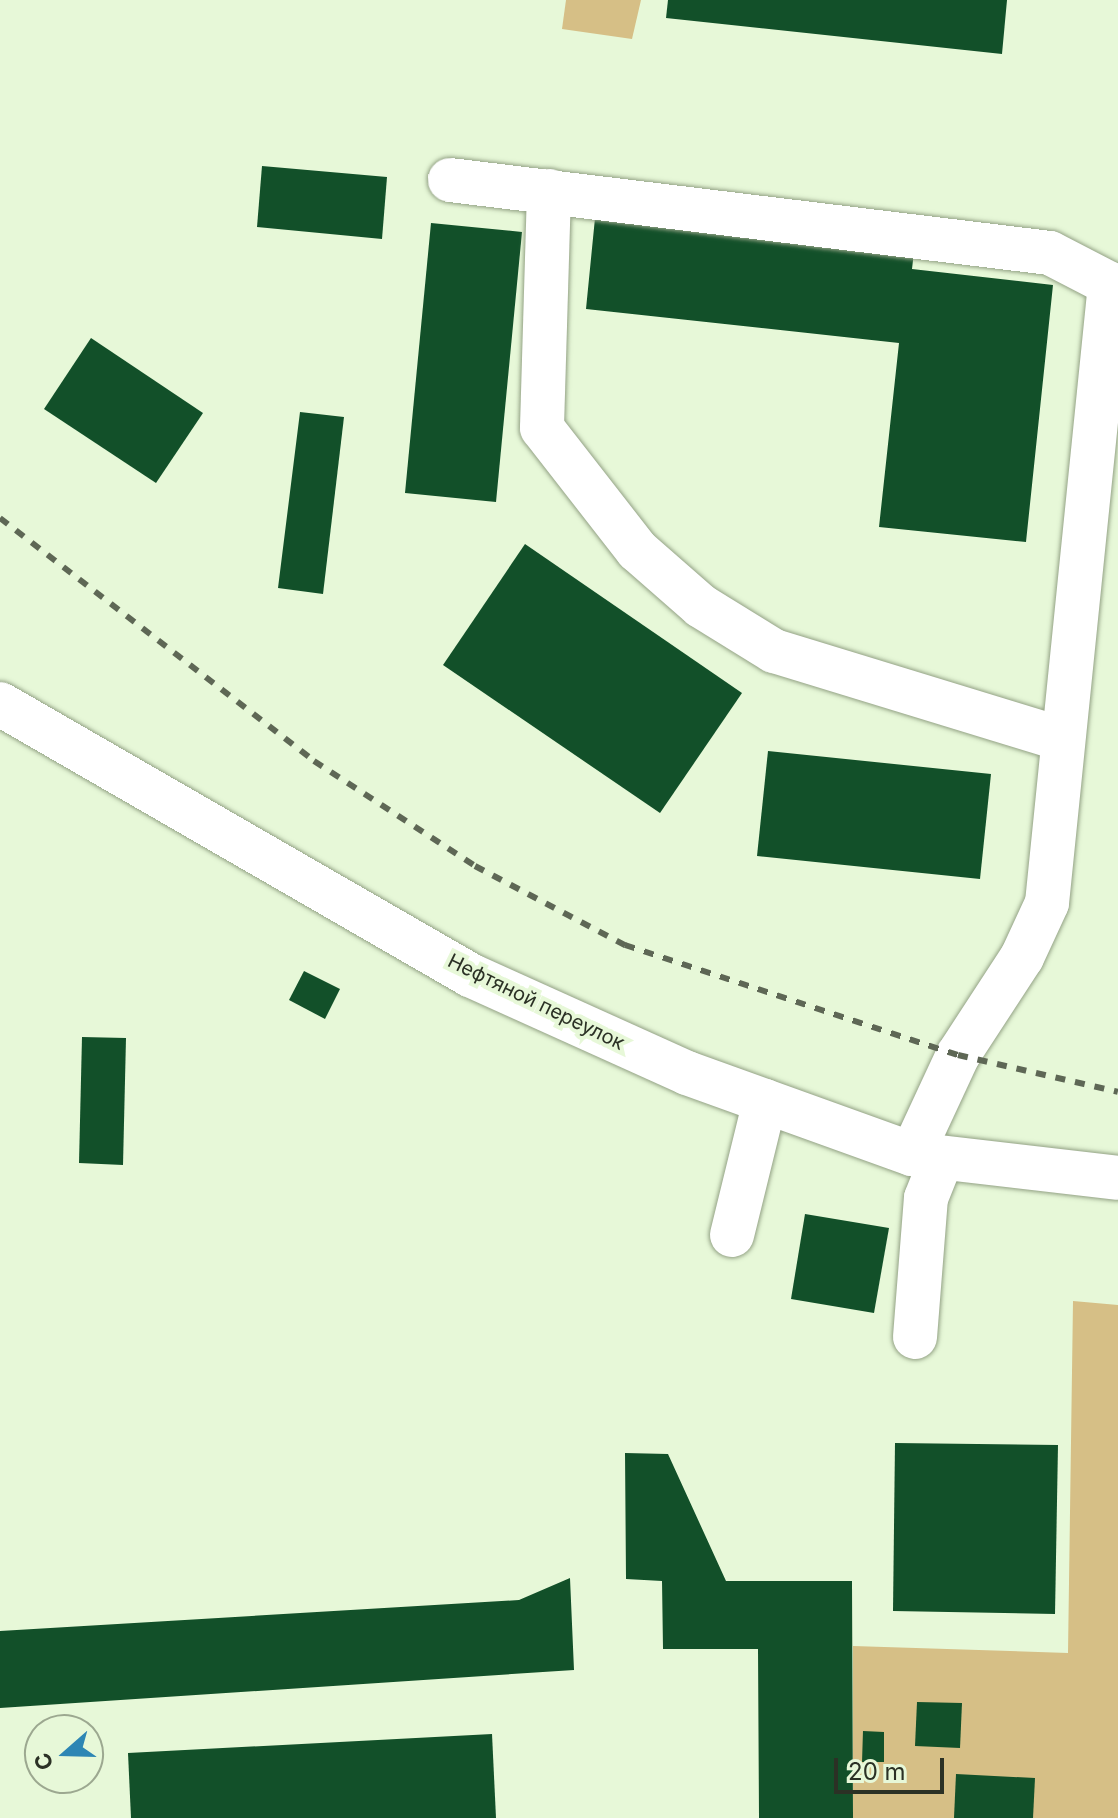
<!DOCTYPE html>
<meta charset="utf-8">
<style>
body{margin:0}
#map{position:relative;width:1118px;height:1818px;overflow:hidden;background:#e7f8d8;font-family:Inter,sans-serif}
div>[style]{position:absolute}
.green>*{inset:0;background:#d6bf86}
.building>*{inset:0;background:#125029}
.roads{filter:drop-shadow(0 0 2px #93a285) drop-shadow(0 0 2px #93a285)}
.minor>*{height:44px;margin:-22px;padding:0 22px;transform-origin:22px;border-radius:22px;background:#fff}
.rail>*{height:6px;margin-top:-3px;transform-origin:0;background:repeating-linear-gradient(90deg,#5e6755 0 10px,transparent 0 20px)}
span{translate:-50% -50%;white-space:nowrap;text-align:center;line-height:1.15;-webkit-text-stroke:8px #e7f8d8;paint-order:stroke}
.street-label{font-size:20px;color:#2b3125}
.north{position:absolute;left:24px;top:1714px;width:80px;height:80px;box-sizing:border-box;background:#e7f8d8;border:2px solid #9ca890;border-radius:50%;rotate:250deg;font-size:22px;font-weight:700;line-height:32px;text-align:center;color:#2b3125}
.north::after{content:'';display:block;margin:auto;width:28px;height:36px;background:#2d86b4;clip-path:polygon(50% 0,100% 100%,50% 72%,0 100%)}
.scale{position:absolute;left:834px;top:1758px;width:110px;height:36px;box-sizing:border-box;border:4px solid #2b3125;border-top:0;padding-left:10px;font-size:24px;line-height:28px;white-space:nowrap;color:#2b3125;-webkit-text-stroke:6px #e7f8d8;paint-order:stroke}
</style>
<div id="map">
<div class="green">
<i style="clip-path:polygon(566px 0,641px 0,632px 39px,562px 29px)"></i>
<i style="clip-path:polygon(1073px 1301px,1118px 1305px,1118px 1818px,853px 1818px,853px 1646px,1068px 1653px)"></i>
</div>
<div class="building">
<i style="clip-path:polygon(668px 0,1007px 0,1002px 54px,666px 18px)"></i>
<i style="clip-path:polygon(262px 166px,387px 177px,382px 239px,257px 227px)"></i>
<i style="clip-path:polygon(596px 208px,914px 252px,912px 269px,1053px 285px,1026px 542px,879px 527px,899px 343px,586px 309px)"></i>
<i style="clip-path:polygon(431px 223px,522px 232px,496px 502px,405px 493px)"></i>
<i style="clip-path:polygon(91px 338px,203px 413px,156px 483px,44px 409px)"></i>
<i style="clip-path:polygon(300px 412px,344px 417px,323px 594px,278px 588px)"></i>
<i style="clip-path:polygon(525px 544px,742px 693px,660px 813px,443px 665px)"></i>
<i style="clip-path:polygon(768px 751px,991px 774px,980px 879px,757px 856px)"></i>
<i style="clip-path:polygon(304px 971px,340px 989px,325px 1019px,289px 1000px)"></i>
<i style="clip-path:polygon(82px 1037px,126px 1038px,123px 1165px,79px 1163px)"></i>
<i style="clip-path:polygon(805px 1214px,889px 1228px,874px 1313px,791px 1299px)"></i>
<i style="clip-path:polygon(895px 1443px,1058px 1445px,1055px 1614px,893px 1611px)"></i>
<i style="clip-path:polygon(625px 1453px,668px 1454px,726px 1581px,852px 1581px,853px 1818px,759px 1818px,758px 1649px,663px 1649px,662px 1581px,626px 1579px)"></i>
<i style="clip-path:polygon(570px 1578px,574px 1670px,0 1708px,0 1631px,519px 1600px)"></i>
<i style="clip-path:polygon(917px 1702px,962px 1703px,960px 1748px,915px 1746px)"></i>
<i style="clip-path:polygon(863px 1731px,884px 1732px,884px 1762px,862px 1762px)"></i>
<i style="clip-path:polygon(492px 1734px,496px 1818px,131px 1818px,128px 1753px)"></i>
<i style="clip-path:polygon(956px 1774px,1035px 1778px,1033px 1818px,954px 1818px)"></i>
</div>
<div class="roads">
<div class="minor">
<i style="left:450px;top:180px;width:604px;rotate:6.94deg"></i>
<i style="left:1050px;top:253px;width:68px;rotate:27.3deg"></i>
<i style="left:1110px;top:284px;width:622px;rotate:95.81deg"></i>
<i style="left:1047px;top:903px;width:60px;rotate:114.8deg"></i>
<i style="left:1022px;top:957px;width:117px;rotate:123.1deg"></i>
<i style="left:958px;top:1055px;width:109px;rotate:114.9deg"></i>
<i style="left:549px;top:191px;width:237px;rotate:91.7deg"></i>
<i style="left:542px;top:428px;width:155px;rotate:52.1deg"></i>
<i style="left:637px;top:550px;width:85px;rotate:41.2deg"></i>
<i style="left:701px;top:606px;width:86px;rotate:31.7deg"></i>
<i style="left:774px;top:651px;width:301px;rotate:17deg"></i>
<i style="left:0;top:704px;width:543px;rotate:29.97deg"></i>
<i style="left:470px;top:975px;width:238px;rotate:24.3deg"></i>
<i style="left:687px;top:1073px;width:239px;rotate:19.8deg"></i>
<i style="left:912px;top:1154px;width:207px;rotate:6.6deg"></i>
<i style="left:732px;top:1235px;width:138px;rotate:-76.2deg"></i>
<i style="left:915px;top:1337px;width:139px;rotate:-85.5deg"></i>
<i style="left:926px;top:1198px;width:43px;rotate:-68.2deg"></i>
</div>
</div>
<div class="rail">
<i style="left:0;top:518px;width:397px;rotate:37.7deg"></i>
<i style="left:314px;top:761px;width:192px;rotate:33.1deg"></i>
<i style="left:475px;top:866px;width:170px;rotate:27.8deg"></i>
<i style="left:625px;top:945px;width:351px;rotate:18.3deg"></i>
<i style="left:958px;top:1055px;width:164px;rotate:13deg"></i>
</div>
<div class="street-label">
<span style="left:536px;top:1002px;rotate:26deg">Нефтяной переулок</span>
</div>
<div class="north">С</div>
<div class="scale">20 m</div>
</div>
